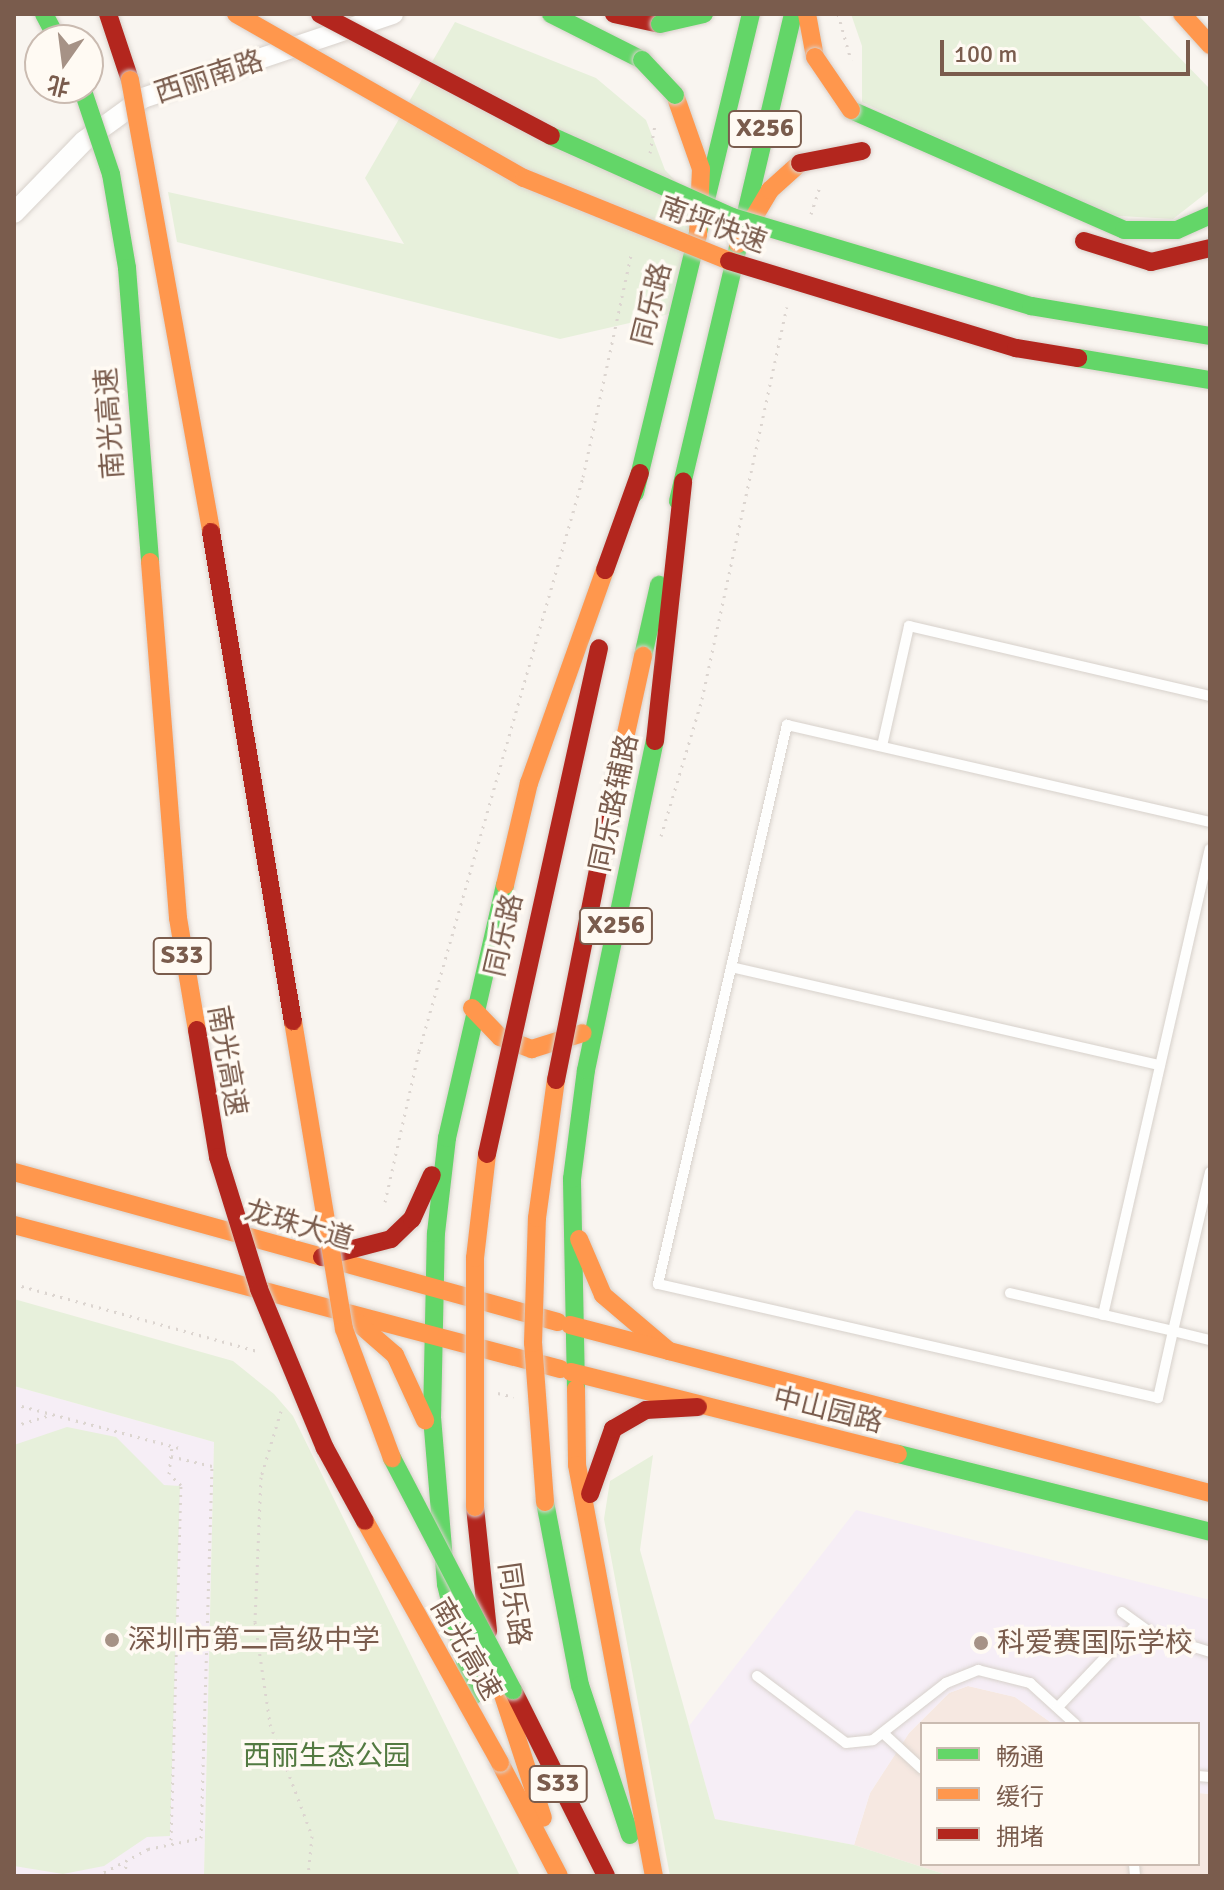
<!DOCTYPE html>
<meta charset="utf-8">
<style>
body{margin:0}
#map{position:relative;width:1224px;height:1890px;overflow:hidden;background:#f9f5f0;font-family:Signika,"Noto Sans SC",sans-serif}
div>[style]{position:absolute}
.commercial>*{inset:0;background:#f6e8e1}
.education>*{inset:0;background:#f6eef6}
.green>*{inset:0;background:#e7f0db}
.path>*{height:3px;margin-top:-1.5px;transform-origin:0;background:repeating-linear-gradient(90deg,#dcd5d0 0 2px,transparent 0 8px)}
.roads{filter:drop-shadow(0 0 2px #d7d1cb) drop-shadow(0 0 2px #d7d1cb)}
.lane>*{height:10px;margin:-5px;padding:0 5px;transform-origin:5px;border-radius:5px;background:#fefefd}
.street>*{height:20px;margin:-10px;padding:0 10px;transform-origin:10px;border-radius:10px;background:#fefefd}
.fast>*{height:18px;margin:-9px;padding:0 9px;transform-origin:9px;border-radius:9px;background:#63d668}
.slow>*{height:18px;margin:-9px;padding:0 9px;transform-origin:9px;border-radius:9px;background:#ff974d}
.jam>*{height:18px;margin:-9px;padding:0 9px;transform-origin:9px;border-radius:9px;background:#b3261e}
.bridges{filter:drop-shadow(0 0 2px #dad1cc) drop-shadow(0 0 2px #dad1cc)}
.fast-bridge>*{height:18px;margin:-9px;padding:0 9px;transform-origin:9px;border-radius:9px;background:#63d668}
.slow-bridge>*{height:18px;margin:-9px;padding:0 9px;transform-origin:9px;border-radius:9px;background:#ff974d}
.jam-bridge>*{height:18px;margin:-9px;padding:0 9px;transform-origin:9px;border-radius:9px;background:#b3261e}
.dots>*{width:22px;height:22px;translate:-50% -50%;box-sizing:border-box;border:4px solid #fffaf3;border-radius:50%}
span{translate:-50% -50%;white-space:nowrap;text-align:center;line-height:1.15;-webkit-text-stroke:7px #fffaf3;paint-order:stroke}
.shield-label span{padding:2px 6px;background:#fffaf3;border:2px solid;border-radius:6px;-webkit-text-stroke-width:0}
.shield-label{font-size:26px;color:#7a5c4d;font-weight:700}
.street-label{font-size:28px;color:#7a5c4d}
.poi-label{font-size:28px;color:#7a5c4d}
.left{translate:0 -50%;text-align:left}
.park-label{font-size:28px;color:#537a41}
.frame{position:absolute;inset:0;border:16px solid #7a5c4d;pointer-events:none}
.legend{position:absolute;left:920px;top:1722px;width:280px;height:144px;box-sizing:border-box;background:#fffaf3;border:2px solid #cabbb1;margin:0;padding:10px 14px;list-style:none;font-size:24px;color:#7a5c4d}
.legend li{display:flex;align-items:center;gap:16px;height:40px}
.legend b{width:40px;border:2px solid #cabbb1}
.north{position:absolute;left:24px;top:24px;width:80px;height:80px;box-sizing:border-box;background:#fffaf3;border:2px solid #cabbb1;border-radius:50%;rotate:194deg;font-size:22px;font-weight:700;line-height:32px;text-align:center;color:#7a5c4d}
.north::after{content:'';display:block;margin:auto;width:28px;height:36px;background:#a69286;clip-path:polygon(50% 0,100% 100%,50% 72%,0 100%)}
.scale{position:absolute;left:940px;top:40px;width:250px;height:36px;box-sizing:border-box;border:4px solid #7a5c4d;border-top:0;padding-left:10px;font-size:24px;line-height:28px;white-space:nowrap;color:#7a5c4d;-webkit-text-stroke:6px #fffaf3;paint-order:stroke}
</style>
<div id="map">
<div class="commercial">
<i style="clip-path:polygon(968px 1686px,1015px 1697px,1053px 1724px,922px 1724px,922px 1864px,1198px 1864px,1198px 1793px,1210px 1794px,1210px 1876px,950px 1876px,854px 1845px,870px 1793px,909px 1733px,949px 1693px)"></i>
</div>
<div class="education">
<i style="clip-path:polygon(14px 1386px,214px 1442px,204px 1876px,14px 1876px)"></i>
<i style="clip-path:polygon(856px 1510px,1210px 1600px,1210px 1794px,1198px 1793px,1198px 1724px,1053px 1724px,1015px 1697px,968px 1686px,949px 1693px,909px 1733px,870px 1793px,854px 1845px,715px 1819px,689px 1726px)"></i>
</div>
<div class="green">
<i style="clip-path:polygon(851px 14px,1137px 14px,1209px 88px,1210px 190px,1173px 219px,1102px 215px,862px 102px,862px 46px)"></i>
<i style="clip-path:polygon(455px 22px,596px 78px,646px 120px,665px 170px,695px 201px,673px 313px,560px 339px,177px 242px,168px 192px,404px 244px,365px 178px)"></i>
<i style="clip-path:polygon(14px 1299px,233px 1361px,274px 1394px,293px 1416px,520px 1876px,204px 1876px,214px 1442px,14px 1386px)"></i>
<i style="clip-path:polygon(67px 1427px,116px 1437px,164px 1485px,180px 1486px,170px 1836px,147px 1837px,104px 1866px,63px 1874px,14px 1866px,14px 1445px)"></i>
<i style="clip-path:polygon(653px 1455px,640px 1550px,715px 1819px,854px 1845px,950px 1876px,670px 1876px,604px 1519px,610px 1481px)"></i>
</div>
<div class="path">
<i style="left:838px;top:14px;width:48px;rotate:74.2deg"></i>
<i style="left:650px;top:153px;width:28px;rotate:-80deg"></i>
<i style="left:811px;top:214px;width:28px;rotate:-72deg"></i>
<i style="left:661px;top:836px;width:143px;rotate:-73.3deg"></i>
<i style="left:702px;top:699px;width:401px;rotate:-77.8deg"></i>
<i style="left:385px;top:1202px;width:155px;rotate:-77.3deg"></i>
<i style="left:419px;top:1051px;width:597px;rotate:-74.05deg"></i>
<i style="left:583px;top:477px;width:231px;rotate:-77.8deg"></i>
<i style="left:14px;top:1284px;width:252px;rotate:15.4deg"></i>
<i style="left:498px;top:1393px;width:16px;rotate:14deg"></i>
<i style="left:14px;top:1404px;width:175px;rotate:14.9deg"></i>
<i style="left:281px;top:1411px;width:69px;rotate:106.9deg"></i>
<i style="left:261px;top:1477px;width:145px;rotate:92.4deg"></i>
<i style="left:255px;top:1622px;width:103px;rotate:81.6deg"></i>
<i style="left:270px;top:1724px;width:120px;rotate:69.4deg"></i>
<i style="left:312px;top:1836px;width:40px;rotate:95.7deg"></i>
<i style="left:14px;top:1426px;width:39px;rotate:-17deg"></i>
<i style="left:171px;top:1840px;width:355px;rotate:-88.4deg"></i>
<i style="left:181px;top:1485px;width:16px;rotate:-137deg"></i>
<i style="left:169px;top:1474px;width:28px;rotate:-84deg"></i>
<i style="left:14px;top:1873px;width:9px;rotate:18deg"></i>
<i style="left:97px;top:1876px;width:58px;rotate:-27.9deg"></i>
<i style="left:148px;top:1849px;width:54px;rotate:-11.7deg"></i>
<i style="left:201px;top:1838px;width:372px;rotate:-88.3deg"></i>
<i style="left:212px;top:1466px;width:43px;rotate:-166.6deg"></i>
<i style="left:124px;top:1876px;width:16px;rotate:-79deg"></i>
</div>
<div class="roads">
<div class="lane">
<i style="left:882px;top:746px;width:123px;rotate:-77.3deg"></i>
<i style="left:909px;top:626px;width:309px;rotate:13.1deg"></i>
<i style="left:731px;top:967px;width:440px;rotate:12.9deg"></i>
<i style="left:1210px;top:1172px;width:163px;rotate:103.1deg"></i>
<i style="left:1173px;top:1331px;width:38px;rotate:14deg"></i>
<i style="left:1010px;top:1293px;width:167px;rotate:13.1deg"></i>
<i style="left:1173px;top:1331px;width:69px;rotate:102.6deg"></i>
<i style="left:1158px;top:1398px;width:513px;rotate:-167.16deg"></i>
<i style="left:658px;top:1284px;width:574px;rotate:-77.01deg"></i>
<i style="left:787px;top:725px;width:434px;rotate:12.9deg"></i>
<i style="left:1103px;top:1315px;width:478px;rotate:-77.1deg"></i>
<i style="left:1122px;top:1612px;width:37px;rotate:36deg"></i>
<i style="left:1152px;top:1634px;width:61px;rotate:17.2deg"></i>
<i style="left:757px;top:1676px;width:111px;rotate:37deg"></i>
<i style="left:846px;top:1743px;width:27px;rotate:-6deg"></i>
<i style="left:873px;top:1740px;width:93px;rotate:-38deg"></i>
<i style="left:946px;top:1683px;width:35px;rotate:-22deg"></i>
<i style="left:978px;top:1670px;width:54px;rotate:14deg"></i>
<i style="left:1030px;top:1683px;width:61px;rotate:42.3deg"></i>
<i style="left:1058px;top:1707px;width:113px;rotate:-46.4deg"></i>
<i style="left:883px;top:1733px;width:53px;rotate:42.7deg"></i>
<i style="left:1198px;top:1776px;width:12px;rotate:5deg"></i>
<i style="left:1134px;top:1864px;width:12px;rotate:85deg"></i>
</div>
<div class="street">
<i style="left:14px;top:213px;width:100px;rotate:-45.8deg"></i>
<i style="left:84px;top:141px;width:73px;rotate:-36.1deg"></i>
<i style="left:143px;top:98px;width:264px;rotate:-18.6deg"></i>
</div>
<div class="fast">
<i style="left:44px;top:14px;width:30px;rotate:62deg"></i>
<i style="left:551px;top:14px;width:102px;rotate:26.8deg"></i>
<i style="left:851px;top:110px;width:298px;rotate:23.7deg"></i>
<i style="left:1124px;top:230px;width:53px"></i>
<i style="left:1177px;top:230px;width:36px;rotate:-24deg"></i>
<i style="left:635px;top:493px;width:493px;rotate:-76.4deg"></i>
<i style="left:678px;top:501px;width:500px;rotate:-76.71deg"></i>
<i style="left:643px;top:656px;width:73px;rotate:-77.3deg"></i>
<i style="left:576px;top:1389px;width:210px;rotate:-91.1deg"></i>
<i style="left:572px;top:1179px;width:110px;rotate:-82.7deg"></i>
<i style="left:586px;top:1070px;width:336px;rotate:-78.2deg"></i>
<i style="left:898px;top:1454px;width:322px;rotate:14deg"></i>
<i style="left:545px;top:1502px;width:186px;rotate:79.2deg"></i>
<i style="left:580px;top:1685px;width:158px;rotate:71.6deg"></i>
<i style="left:473px;top:1696px;width:115px;rotate:-103.6deg"></i>
<i style="left:446px;top:1584px;width:166px;rotate:-94.8deg"></i>
<i style="left:432px;top:1419px;width:186px;rotate:-88.8deg"></i>
<i style="left:436px;top:1233px;width:96px;rotate:-83.4deg"></i>
<i style="left:447px;top:1138px;width:260px;rotate:-77.1deg"></i>
</div>
<div class="slow">
<i style="left:807px;top:14px;width:44px;rotate:79.5deg"></i>
<i style="left:1182px;top:14px;width:42px;rotate:47.9deg"></i>
<i style="left:675px;top:95px;width:78px;rotate:70.6deg"></i>
<i style="left:701px;top:169px;width:67px;rotate:92.6deg"></i>
<i style="left:738px;top:244px;width:63px;rotate:-59.3deg"></i>
<i style="left:770px;top:190px;width:40px;rotate:-42deg"></i>
<i style="left:505px;top:885px;width:105px;rotate:-76.8deg"></i>
<i style="left:529px;top:783px;width:226px;rotate:-70.4deg"></i>
<i style="left:472px;top:1008px;width:40px;rotate:46deg"></i>
<i style="left:500px;top:1037px;width:34px;rotate:21deg"></i>
<i style="left:532px;top:1049px;width:53px;rotate:-17.4deg"></i>
<i style="left:14px;top:1172px;width:564px;rotate:15.42deg"></i>
<i style="left:14px;top:1225px;width:565px;rotate:14.77deg"></i>
<i style="left:579px;top:1239px;width:61px;rotate:66.8deg"></i>
<i style="left:603px;top:1295px;width:87px;rotate:40.3deg"></i>
<i style="left:358px;top:1323px;width:49px;rotate:40.9deg"></i>
<i style="left:395px;top:1355px;width:72px;rotate:65.2deg"></i>
<i style="left:570px;top:1325px;width:662px;rotate:14.71deg"></i>
<i style="left:571px;top:1372px;width:337px;rotate:14.1deg"></i>
<i style="left:576px;top:1389px;width:76px;rotate:89.2deg"></i>
<i style="left:577px;top:1465px;width:418px;rotate:79.4deg"></i>
<i style="left:503px;top:1695px;width:129px;rotate:72deg"></i>
<i style="left:500px;top:1763px;width:127px;rotate:62.4deg"></i>
</div>
<div class="jam">
<i style="left:108px;top:14px;width:70px;rotate:71.6deg"></i>
<i style="left:614px;top:14px;width:47px;rotate:12.3deg"></i>
<i style="left:1084px;top:241px;width:70px;rotate:17.4deg"></i>
<i style="left:1151px;top:262px;width:61px;rotate:-13.3deg"></i>
<i style="left:605px;top:570px;width:103px;rotate:-70.2deg"></i>
<i style="left:655px;top:741px;width:261px;rotate:-83.8deg"></i>
<i style="left:322px;top:1257px;width:71px;rotate:-14.6deg"></i>
<i style="left:391px;top:1239px;width:29px;rotate:-44deg"></i>
<i style="left:412px;top:1219px;width:48px;rotate:-65.6deg"></i>
<i style="left:590px;top:1494px;width:69px;rotate:-70.5deg"></i>
<i style="left:613px;top:1429px;width:38px;rotate:-30deg"></i>
<i style="left:646px;top:1410px;width:52px;rotate:-3.3deg"></i>
<i style="left:475px;top:1507px;width:125px;rotate:84deg"></i>
<i style="left:513px;top:1690px;width:208px;rotate:63.4deg"></i>
</div>
</div>
<div class="bridges">
<div class="fast-bridge">
<i style="left:660px;top:24px;width:45px;rotate:-12.8deg"></i>
<i style="left:642px;top:60px;width:48px;rotate:46.7deg"></i>
<i style="left:82px;top:88px;width:91px;rotate:71.4deg"></i>
<i style="left:111px;top:174px;width:95px;rotate:80.3deg"></i>
<i style="left:127px;top:268px;width:295px;rotate:85.5deg"></i>
<i style="left:551px;top:136px;width:198px;rotate:24.1deg"></i>
<i style="left:732px;top:217px;width:312px;rotate:16.6deg"></i>
<i style="left:1031px;top:306px;width:181px;rotate:9.5deg"></i>
<i style="left:1078px;top:358px;width:134px;rotate:9.5deg"></i>
<i style="left:392px;top:1458px;width:262px;rotate:62.5deg"></i>
</div>
<div class="slow-bridge">
<i style="left:236px;top:14px;width:331px;rotate:29.7deg"></i>
<i style="left:524px;top:178px;width:221px;rotate:22deg"></i>
<i style="left:815px;top:57px;width:64px;rotate:55.8deg"></i>
<i style="left:130px;top:80px;width:459px;rotate:79.8deg"></i>
<i style="left:150px;top:562px;width:357px;rotate:85.5deg"></i>
<i style="left:178px;top:918px;width:114px;rotate:80.4deg"></i>
<i style="left:618px;top:770px;width:117px;rotate:-77.6deg"></i>
<i style="left:293px;top:1021px;width:312px;rotate:80.6deg"></i>
<i style="left:344px;top:1329px;width:138px;rotate:69.6deg"></i>
<i style="left:545px;top:1502px;width:159px;rotate:-94.3deg"></i>
<i style="left:533px;top:1343px;width:125px;rotate:-88.2deg"></i>
<i style="left:537px;top:1218px;width:139px;rotate:-82.2deg"></i>
<i style="left:475px;top:1507px;width:249px;rotate:-90deg"></i>
<i style="left:475px;top:1258px;width:105px;rotate:-83.4deg"></i>
<i style="left:365px;top:1521px;width:277px;rotate:60.8deg"></i>
</div>
<div class="jam-bridge">
<i style="left:320px;top:14px;width:261px;rotate:27.8deg"></i>
<i style="left:800px;top:163px;width:63px;rotate:-11deg"></i>
<i style="left:729px;top:261px;width:300px;rotate:16.9deg"></i>
<i style="left:1016px;top:348px;width:63px;rotate:9.2deg"></i>
<i style="left:211px;top:532px;width:496px;rotate:80.5deg"></i>
<i style="left:197px;top:1030px;width:129px;rotate:80.6deg"></i>
<i style="left:218px;top:1157px;width:138px;rotate:72.7deg"></i>
<i style="left:259px;top:1289px;width:172px;rotate:67.5deg"></i>
<i style="left:325px;top:1448px;width:83px;rotate:61.3deg"></i>
<i style="left:556px;top:1080px;width:316px;rotate:-78.7deg"></i>
<i style="left:487px;top:1154px;width:518px;rotate:-77.52deg"></i>
</div>
</div>
<div class="dots">
<i style="left:112px;top:1640px;background:#a69286"></i>
<i style="left:981px;top:1643px;background:#a69286"></i>
</div>
<div class="shield-label">
<span style="left:765px;top:129px">X256</span>
<span style="left:616px;top:926px">X256</span>
<span style="left:182px;top:956px">S33</span>
<span style="left:558px;top:1784px">S33</span>
</div>
<div class="street-label">
<span style="left:209px;top:77px;rotate:-18deg">西丽南路</span>
<span style="left:713px;top:225px;rotate:20deg">南坪快速</span>
<span style="left:652px;top:304px;rotate:-76deg">同乐路</span>
<span style="left:110px;top:423px;rotate:-94deg">南光高速</span>
<span style="left:614px;top:803px;rotate:-78deg">同乐路辅路</span>
<span style="left:504px;top:935px;rotate:-77deg">同乐路</span>
<span style="left:227px;top:1061px;rotate:80deg">南光高速</span>
<span style="left:299px;top:1225px;rotate:16deg">龙珠大道</span>
<span style="left:828px;top:1410px;rotate:14deg">中山园路</span>
<span style="left:514px;top:1604px;rotate:82deg">同乐路</span>
<span style="left:466px;top:1649px;rotate:60deg">南光高速</span>
</div>
<div class="poi-label">
<span class="left" style="left:128px;top:1640px">深圳市第二高级中学</span>
<span class="left" style="left:997px;top:1643px">科爱赛国际学校</span>
</div>
<div class="park-label">
<span style="left:327px;top:1756px">西丽生态公园</span>
</div>
<div class="frame"></div>
<ul class="legend">
<li><b style="height:10px;background:#63d668"></b>畅通</li>
<li><b style="height:10px;background:#ff974d"></b>缓行</li>
<li><b style="height:10px;background:#b3261e"></b>拥堵</li>
</ul>
<div class="north">北</div>
<div class="scale">100 m</div>
</div>
